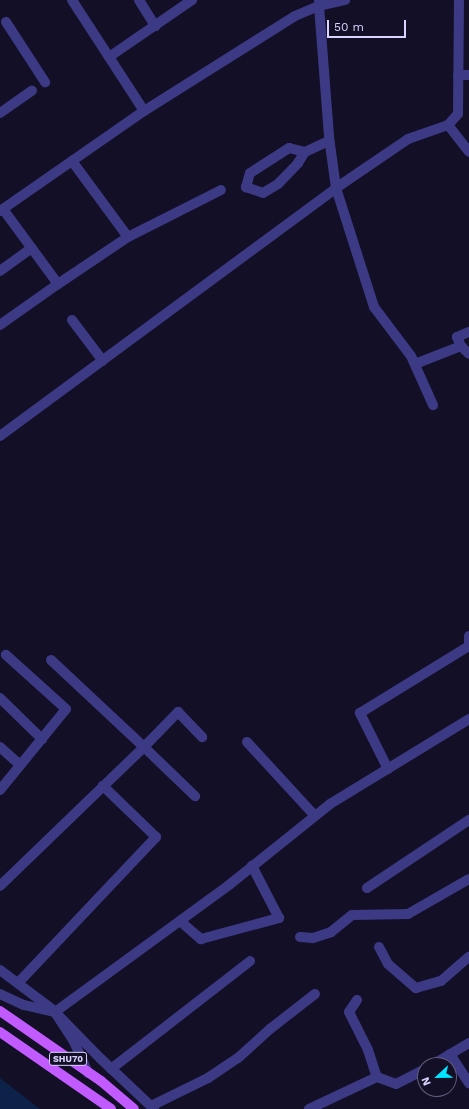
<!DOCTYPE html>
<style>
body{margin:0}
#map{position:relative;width:469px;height:1109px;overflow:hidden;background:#130f26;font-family:"Work Sans",sans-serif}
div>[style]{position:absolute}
.water>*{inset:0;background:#0c2248}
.minor>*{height:10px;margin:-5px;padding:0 5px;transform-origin:5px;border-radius:5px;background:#3d3a85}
.major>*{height:10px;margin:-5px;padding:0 5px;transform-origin:5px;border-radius:5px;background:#c25bff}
span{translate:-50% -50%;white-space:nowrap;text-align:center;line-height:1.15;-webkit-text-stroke:4px #130f26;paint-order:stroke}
.shield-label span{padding:1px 3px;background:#130f26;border:1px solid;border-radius:3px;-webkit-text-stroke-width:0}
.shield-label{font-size:9px;color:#d9d4ff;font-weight:700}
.north{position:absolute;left:417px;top:1057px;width:40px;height:40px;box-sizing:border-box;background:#130f26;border:1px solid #625e7d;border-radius:50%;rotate:248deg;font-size:11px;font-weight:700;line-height:16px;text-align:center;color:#d9d4ff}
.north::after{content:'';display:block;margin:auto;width:14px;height:18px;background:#00e5ff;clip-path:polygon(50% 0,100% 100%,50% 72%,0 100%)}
.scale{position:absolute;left:327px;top:20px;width:79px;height:18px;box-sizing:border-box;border:2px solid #d9d4ff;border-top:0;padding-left:5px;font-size:12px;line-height:14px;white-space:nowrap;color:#d9d4ff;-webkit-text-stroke:3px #130f26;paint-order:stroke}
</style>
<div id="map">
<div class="water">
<i style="clip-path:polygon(0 1078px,40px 1109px,0 1109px)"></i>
</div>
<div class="minor">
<i style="left:72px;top:0;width:132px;rotate:57deg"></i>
<i style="left:139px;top:0;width:31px;rotate:58deg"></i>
<i style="left:319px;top:0;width:6px;rotate:90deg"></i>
<i style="left:319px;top:6px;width:27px;rotate:-13deg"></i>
<i style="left:6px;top:22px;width:72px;rotate:57deg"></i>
<i style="left:109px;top:57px;width:101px;rotate:-34.5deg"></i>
<i style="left:458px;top:75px;width:11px"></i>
<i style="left:0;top:113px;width:39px;rotate:-35deg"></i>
<i style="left:448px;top:125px;width:34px;rotate:52deg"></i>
<i style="left:305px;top:152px;width:16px;rotate:-166deg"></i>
<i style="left:289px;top:148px;width:46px;rotate:147.3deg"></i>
<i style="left:250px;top:173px;width:15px;rotate:106deg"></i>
<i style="left:246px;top:187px;width:18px;rotate:19deg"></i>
<i style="left:263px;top:193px;width:17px;rotate:-31deg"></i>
<i style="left:278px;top:184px;width:29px;rotate:-46deg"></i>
<i style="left:298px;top:163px;width:13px;rotate:-58deg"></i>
<i style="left:305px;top:152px;width:26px;rotate:-25deg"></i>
<i style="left:72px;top:161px;width:94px;rotate:53.6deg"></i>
<i style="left:0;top:211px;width:175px;rotate:-34.8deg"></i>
<i style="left:144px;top:111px;width:178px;rotate:-32.2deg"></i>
<i style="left:295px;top:16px;width:26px;rotate:-23deg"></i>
<i style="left:319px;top:6px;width:131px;rotate:85.6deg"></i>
<i style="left:329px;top:137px;width:51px;rotate:82.2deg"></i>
<i style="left:336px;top:188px;width:125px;rotate:72.3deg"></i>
<i style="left:374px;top:307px;width:61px;rotate:52.9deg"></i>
<i style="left:411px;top:356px;width:54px;rotate:65.8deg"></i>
<i style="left:0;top:271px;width:39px;rotate:-36deg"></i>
<i style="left:58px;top:284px;width:84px;rotate:-33.9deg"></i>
<i style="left:128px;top:237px;width:104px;rotate:-26.8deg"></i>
<i style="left:72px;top:320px;width:51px;rotate:52.9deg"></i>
<i style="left:0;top:325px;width:71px;rotate:-35.3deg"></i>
<i style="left:58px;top:284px;width:93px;rotate:-126.3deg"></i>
<i style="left:461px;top:346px;width:10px;rotate:-114deg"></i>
<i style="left:457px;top:337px;width:13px;rotate:-23deg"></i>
<i style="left:415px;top:364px;width:49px;rotate:-21.4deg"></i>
<i style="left:461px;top:346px;width:11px;rotate:45deg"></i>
<i style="left:0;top:436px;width:418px;rotate:-36.4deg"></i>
<i style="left:336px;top:188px;width:87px;rotate:-34.2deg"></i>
<i style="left:408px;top:139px;width:42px;rotate:-19.3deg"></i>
<i style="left:448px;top:125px;width:15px;rotate:-48deg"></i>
<i style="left:458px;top:114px;width:114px;rotate:-89.5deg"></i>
<i style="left:469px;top:636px;width:11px;rotate:90deg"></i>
<i style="left:51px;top:660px;width:127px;rotate:43.1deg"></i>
<i style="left:144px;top:747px;width:49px;rotate:-45.8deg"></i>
<i style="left:178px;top:712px;width:35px;rotate:46deg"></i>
<i style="left:0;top:698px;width:59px;rotate:44.3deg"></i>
<i style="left:247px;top:742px;width:100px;rotate:47.4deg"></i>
<i style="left:0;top:747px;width:27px;rotate:42deg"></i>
<i style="left:388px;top:769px;width:63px;rotate:-116.6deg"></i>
<i style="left:360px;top:713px;width:128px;rotate:-31.6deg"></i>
<i style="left:0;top:790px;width:104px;rotate:-50.8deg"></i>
<i style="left:66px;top:709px;width:81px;rotate:-138deg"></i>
<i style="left:0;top:886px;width:200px;rotate:-44deg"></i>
<i style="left:144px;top:747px;width:71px;rotate:43.9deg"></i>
<i style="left:367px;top:888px;width:123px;rotate:-33.7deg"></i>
<i style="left:180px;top:921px;width:28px;rotate:41deg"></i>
<i style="left:201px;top:939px;width:81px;rotate:-15.1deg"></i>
<i style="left:279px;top:918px;width:59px;rotate:-117.4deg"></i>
<i style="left:300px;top:937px;width:13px;rotate:4deg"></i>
<i style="left:313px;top:938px;width:19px;rotate:-18deg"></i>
<i style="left:331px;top:932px;width:27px;rotate:-39deg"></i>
<i style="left:352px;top:915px;width:56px;rotate:-1deg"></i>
<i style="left:408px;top:914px;width:70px;rotate:-29.8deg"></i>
<i style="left:379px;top:947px;width:19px;rotate:62deg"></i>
<i style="left:388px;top:964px;width:37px;rotate:41deg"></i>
<i style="left:416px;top:988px;width:26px;rotate:-16deg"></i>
<i style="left:441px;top:981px;width:37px;rotate:-41deg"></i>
<i style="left:0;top:970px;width:65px;rotate:36.9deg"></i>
<i style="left:18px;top:983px;width:201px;rotate:-46.6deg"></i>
<i style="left:156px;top:837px;width:74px;rotate:-136.1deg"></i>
<i style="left:0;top:994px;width:26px;rotate:25deg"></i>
<i style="left:24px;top:1005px;width:32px;rotate:13deg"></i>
<i style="left:55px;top:1012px;width:66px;rotate:45.6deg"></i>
<i style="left:101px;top:1059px;width:73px;rotate:43.3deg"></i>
<i style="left:357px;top:1000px;width:14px;rotate:124deg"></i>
<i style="left:349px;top:1012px;width:42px;rotate:63.4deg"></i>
<i style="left:368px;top:1050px;width:28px;rotate:72deg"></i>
<i style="left:450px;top:1054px;width:35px;rotate:57deg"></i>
<i style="left:432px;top:1065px;width:43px;rotate:-30.7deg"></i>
<i style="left:111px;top:1069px;width:176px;rotate:-37.8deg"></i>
<i style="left:88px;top:1073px;width:36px;rotate:-114deg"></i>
<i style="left:73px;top:1040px;width:33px;rotate:-123deg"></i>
<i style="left:55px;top:1012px;width:215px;rotate:-36.1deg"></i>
<i style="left:229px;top:885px;width:129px;rotate:-38.7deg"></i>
<i style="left:330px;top:804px;width:163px;rotate:-31.4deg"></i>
<i style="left:151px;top:1106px;width:64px;rotate:-26.2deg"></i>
<i style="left:208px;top:1078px;width:36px;rotate:-34deg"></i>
<i style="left:238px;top:1058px;width:43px;rotate:-42.2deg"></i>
<i style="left:270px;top:1029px;width:57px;rotate:-37.9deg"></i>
<i style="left:309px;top:1109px;width:75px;rotate:-25.2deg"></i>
<i style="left:377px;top:1077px;width:20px;rotate:20deg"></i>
<i style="left:396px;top:1084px;width:33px;rotate:-27deg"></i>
</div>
<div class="major">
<i style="left:0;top:1011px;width:123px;rotate:34.7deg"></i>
<i style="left:101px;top:1081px;width:43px;rotate:40.3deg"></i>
<i style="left:0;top:1032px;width:135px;rotate:34.7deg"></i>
</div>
<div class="shield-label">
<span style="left:68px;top:1059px">SHU70</span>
</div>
<div class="north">N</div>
<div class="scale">50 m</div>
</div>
